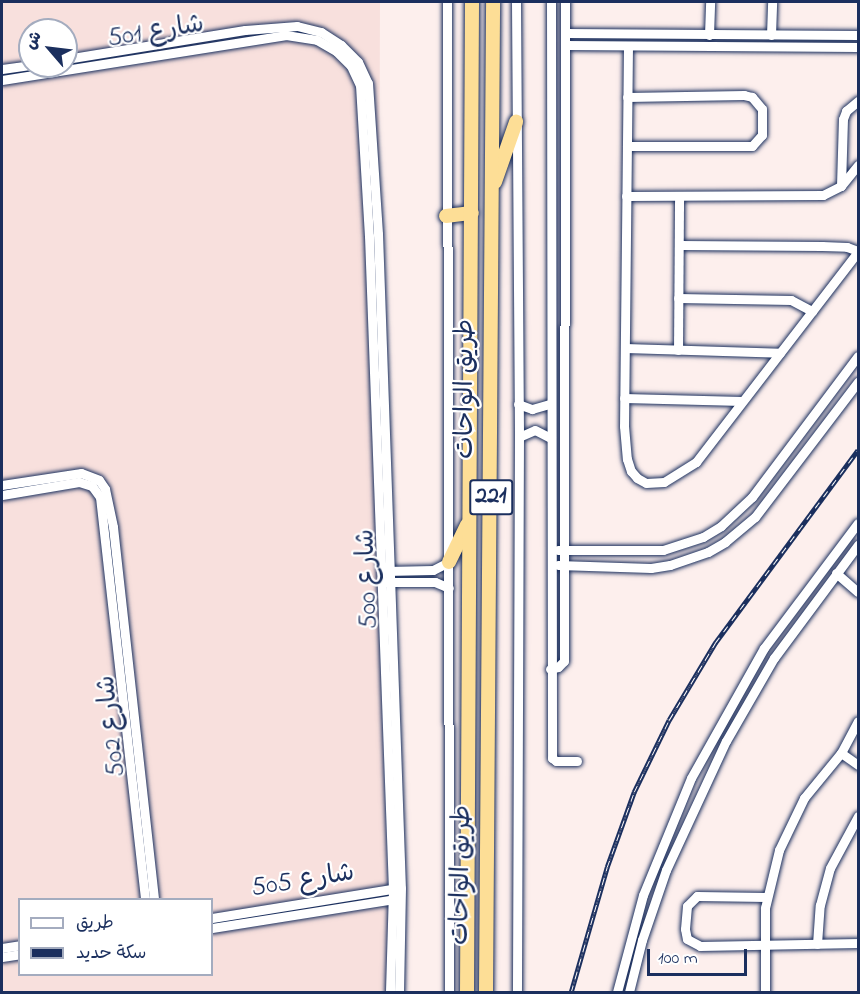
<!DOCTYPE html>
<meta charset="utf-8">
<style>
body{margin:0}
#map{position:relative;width:860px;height:994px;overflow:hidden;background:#fdefed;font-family:"Indie Flower","Playpen Sans Arabic",sans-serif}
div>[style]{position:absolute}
.built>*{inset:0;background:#f8e0dd}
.roads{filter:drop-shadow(0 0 2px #1b2f5e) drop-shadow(0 0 2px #1b2f5e)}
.minor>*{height:9px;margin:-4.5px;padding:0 4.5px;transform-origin:4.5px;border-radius:4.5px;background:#fff}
.highway>*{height:14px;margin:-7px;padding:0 7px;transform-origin:7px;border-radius:7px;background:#fdde96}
.rail>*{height:4.5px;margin-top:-2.25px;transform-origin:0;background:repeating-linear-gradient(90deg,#fff 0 7px,#1b2f5e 0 14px);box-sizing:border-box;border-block:2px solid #1b2f5e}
span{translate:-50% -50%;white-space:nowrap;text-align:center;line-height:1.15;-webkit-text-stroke:4.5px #fff;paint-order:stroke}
.shield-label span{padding:2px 4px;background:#fff;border:2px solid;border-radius:4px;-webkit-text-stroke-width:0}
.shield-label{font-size:24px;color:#1b2f5e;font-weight:700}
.street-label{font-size:26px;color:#1b2f5e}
.frame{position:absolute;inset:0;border:3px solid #1b2f5e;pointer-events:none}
.legend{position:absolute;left:18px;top:898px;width:195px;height:78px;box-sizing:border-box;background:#fff;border:2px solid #a4acbf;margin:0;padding:8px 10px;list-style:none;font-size:18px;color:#1b2f5e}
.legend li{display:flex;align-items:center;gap:12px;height:30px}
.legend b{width:30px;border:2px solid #a4acbf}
.north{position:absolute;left:18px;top:18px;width:60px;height:60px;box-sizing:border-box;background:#fff;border:2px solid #a4acbf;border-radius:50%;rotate:298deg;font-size:16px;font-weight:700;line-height:24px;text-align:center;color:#1b2f5e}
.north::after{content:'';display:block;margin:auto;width:21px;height:27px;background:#1b2f5e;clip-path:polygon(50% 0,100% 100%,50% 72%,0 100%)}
.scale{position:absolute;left:647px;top:949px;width:100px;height:27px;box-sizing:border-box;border:3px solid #1b2f5e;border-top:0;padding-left:8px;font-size:18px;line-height:21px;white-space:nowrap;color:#1b2f5e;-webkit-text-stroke:4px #fff;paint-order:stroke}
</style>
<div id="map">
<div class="built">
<i style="clip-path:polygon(evenodd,2px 2px,380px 2px,378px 586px,391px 992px,2px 992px,2px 2px,30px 30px,66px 30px,66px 66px,30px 66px,30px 30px,2px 2px,20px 900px,212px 900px,212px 974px,20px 974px,20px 900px)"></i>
</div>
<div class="roads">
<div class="minor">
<i style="left:447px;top:2px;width:990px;rotate:89.88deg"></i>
<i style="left:516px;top:2px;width:435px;rotate:89.6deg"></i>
<i style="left:519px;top:437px;width:555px;rotate:90.21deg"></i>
<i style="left:551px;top:2px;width:756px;rotate:89.92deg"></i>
<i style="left:552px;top:758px;width:5px;rotate:37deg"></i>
<i style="left:556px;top:761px;width:21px"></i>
<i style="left:565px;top:33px;width:293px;rotate:0.4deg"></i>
<i style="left:709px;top:35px;width:33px;rotate:-88deg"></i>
<i style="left:771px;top:35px;width:33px;rotate:-88deg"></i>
<i style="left:565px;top:45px;width:293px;rotate:0.4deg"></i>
<i style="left:628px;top:46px;width:380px;rotate:90.6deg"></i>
<i style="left:624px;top:426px;width:33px;rotate:85deg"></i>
<i style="left:627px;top:459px;width:13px;rotate:72deg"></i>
<i style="left:631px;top:471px;width:9px;rotate:49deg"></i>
<i style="left:637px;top:478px;width:10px;rotate:29deg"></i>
<i style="left:646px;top:483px;width:18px;rotate:-3deg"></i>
<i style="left:664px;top:482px;width:38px;rotate:-32deg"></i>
<i style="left:696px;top:462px;width:265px;rotate:-52.4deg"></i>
<i style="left:66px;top:59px;width:181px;rotate:-9.2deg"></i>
<i style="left:245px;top:30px;width:52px;rotate:-4.4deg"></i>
<i style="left:297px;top:26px;width:25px;rotate:14deg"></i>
<i style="left:321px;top:32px;width:24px;rotate:33deg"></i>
<i style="left:341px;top:45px;width:24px;rotate:45deg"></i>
<i style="left:358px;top:62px;width:23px;rotate:65deg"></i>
<i style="left:368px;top:83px;width:151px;rotate:86.2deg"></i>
<i style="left:378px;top:234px;width:654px;rotate:87.99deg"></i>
<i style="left:401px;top:888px;width:104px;rotate:91.1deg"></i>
<i style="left:2px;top:69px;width:28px;rotate:-8deg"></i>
<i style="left:2px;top:80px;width:288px;rotate:-9deg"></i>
<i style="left:286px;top:35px;width:31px;rotate:9deg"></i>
<i style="left:317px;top:40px;width:22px;rotate:30deg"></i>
<i style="left:336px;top:51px;width:21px;rotate:45deg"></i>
<i style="left:351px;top:66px;width:21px;rotate:65deg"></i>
<i style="left:360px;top:85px;width:151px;rotate:86.6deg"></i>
<i style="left:369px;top:236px;width:654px;rotate:87.9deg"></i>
<i style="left:393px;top:890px;width:102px;rotate:91.7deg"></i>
<i style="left:627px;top:146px;width:125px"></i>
<i style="left:752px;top:146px;width:15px;rotate:-48deg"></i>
<i style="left:762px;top:135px;width:26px;rotate:-90deg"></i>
<i style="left:762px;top:109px;width:16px;rotate:-130deg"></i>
<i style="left:752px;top:97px;width:8px;rotate:-166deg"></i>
<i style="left:744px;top:95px;width:117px;rotate:179deg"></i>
<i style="left:841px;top:186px;width:67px;rotate:-88.3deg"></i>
<i style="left:843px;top:119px;width:9px;rotate:-69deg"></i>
<i style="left:846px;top:111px;width:16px;rotate:-40deg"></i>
<i style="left:626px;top:196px;width:197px;rotate:-0.3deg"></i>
<i style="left:823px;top:195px;width:20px;rotate:-27deg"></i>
<i style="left:841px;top:186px;width:27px;rotate:-51deg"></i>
<i style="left:679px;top:245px;width:143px;rotate:0.4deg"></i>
<i style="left:822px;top:246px;width:25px;rotate:2deg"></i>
<i style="left:847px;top:247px;width:12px;rotate:20deg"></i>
<i style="left:678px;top:298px;width:113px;rotate:1deg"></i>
<i style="left:791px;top:300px;width:24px;rotate:28deg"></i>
<i style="left:625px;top:348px;width:155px;rotate:1.8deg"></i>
<i style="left:678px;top:350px;width:154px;rotate:-89.6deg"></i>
<i style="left:624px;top:398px;width:118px;rotate:1.5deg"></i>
<i style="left:518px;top:404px;width:15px;rotate:20deg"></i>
<i style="left:532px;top:409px;width:19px;rotate:-16deg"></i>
<i style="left:519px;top:437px;width:17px;rotate:-24deg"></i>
<i style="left:535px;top:430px;width:18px;rotate:27deg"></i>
<i style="left:2px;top:485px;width:80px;rotate:-8.6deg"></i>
<i style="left:81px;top:473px;width:19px;rotate:21deg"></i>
<i style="left:99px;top:480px;width:11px;rotate:56deg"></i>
<i style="left:105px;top:489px;width:39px;rotate:78deg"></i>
<i style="left:113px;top:527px;width:375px;rotate:83.7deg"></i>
<i style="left:2px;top:495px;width:78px;rotate:-9.6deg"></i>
<i style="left:79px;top:482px;width:14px;rotate:17deg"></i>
<i style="left:92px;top:486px;width:14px;rotate:54deg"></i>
<i style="left:100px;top:497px;width:406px;rotate:83.6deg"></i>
<i style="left:558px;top:550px;width:105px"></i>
<i style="left:663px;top:550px;width:42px;rotate:-18deg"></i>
<i style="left:703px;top:537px;width:21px;rotate:-31deg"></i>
<i style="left:721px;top:526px;width:42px;rotate:-43.1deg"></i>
<i style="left:752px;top:497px;width:176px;rotate:-53.1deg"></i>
<i style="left:558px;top:565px;width:93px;rotate:1.8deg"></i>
<i style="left:651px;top:568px;width:19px;rotate:-9deg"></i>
<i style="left:670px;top:565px;width:40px;rotate:-18.9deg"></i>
<i style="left:708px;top:552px;width:20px;rotate:-30deg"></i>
<i style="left:725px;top:542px;width:39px;rotate:-40deg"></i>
<i style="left:755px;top:517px;width:170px;rotate:-52.7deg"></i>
<i style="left:385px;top:571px;width:48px;rotate:-1.2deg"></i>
<i style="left:433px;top:570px;width:18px;rotate:-27deg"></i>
<i style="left:836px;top:573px;width:29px;rotate:41deg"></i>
<i style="left:386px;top:582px;width:49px"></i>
<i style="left:435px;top:582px;width:15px;rotate:23deg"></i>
<i style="left:550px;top:669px;width:8px;rotate:-14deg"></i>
<i style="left:558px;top:667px;width:8px;rotate:-45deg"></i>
<i style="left:564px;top:661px;width:659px;rotate:-89.91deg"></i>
<i style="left:841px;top:753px;width:21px;rotate:35deg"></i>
<i style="left:766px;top:897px;width:69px;rotate:-179.2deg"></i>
<i style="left:697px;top:896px;width:14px;rotate:135deg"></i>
<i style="left:687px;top:906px;width:23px;rotate:95deg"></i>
<i style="left:685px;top:929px;width:10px;rotate:79deg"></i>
<i style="left:687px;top:939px;width:15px;rotate:28deg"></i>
<i style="left:700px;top:946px;width:158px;rotate:-1.1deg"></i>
<i style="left:212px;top:918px;width:188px;rotate:-9.2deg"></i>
<i style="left:212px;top:928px;width:186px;rotate:-9deg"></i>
<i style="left:817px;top:944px;width:39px;rotate:-86deg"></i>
<i style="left:820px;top:905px;width:38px;rotate:-75deg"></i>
<i style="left:830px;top:868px;width:59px;rotate:-61.7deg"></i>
<i style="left:2px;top:948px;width:18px;rotate:-9deg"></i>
<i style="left:2px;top:957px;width:18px;rotate:-9deg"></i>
<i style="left:617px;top:992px;width:100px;rotate:-75deg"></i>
<i style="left:643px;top:895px;width:126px;rotate:-67.7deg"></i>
<i style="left:691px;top:778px;width:149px;rotate:-60.7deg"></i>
<i style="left:764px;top:648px;width:156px;rotate:-53.1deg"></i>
<i style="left:629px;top:992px;width:54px;rotate:-76deg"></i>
<i style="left:642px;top:940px;width:74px;rotate:-71.1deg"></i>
<i style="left:666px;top:870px;width:142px;rotate:-65.1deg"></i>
<i style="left:726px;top:741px;width:96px;rotate:-60deg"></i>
<i style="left:774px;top:658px;width:141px;rotate:-53.4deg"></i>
<i style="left:765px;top:992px;width:84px;rotate:-90deg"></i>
<i style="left:765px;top:908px;width:60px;rotate:-76.4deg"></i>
<i style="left:779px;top:850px;width:58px;rotate:-64.3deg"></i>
<i style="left:804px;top:798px;width:58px;rotate:-50.6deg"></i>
<i style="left:841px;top:753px;width:36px;rotate:-62deg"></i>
</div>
<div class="highway">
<i style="left:495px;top:182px;width:64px;rotate:-70.7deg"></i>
<i style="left:446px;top:216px;width:26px;rotate:-7deg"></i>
<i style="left:449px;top:562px;width:41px;rotate:-64.1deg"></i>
<i style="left:467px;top:992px;width:990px;rotate:-89.71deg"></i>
<i style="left:486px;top:992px;width:990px;rotate:-89.59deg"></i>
</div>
</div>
<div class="rail">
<i style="left:571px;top:992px;width:130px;rotate:-73.9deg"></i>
<i style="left:607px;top:867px;width:80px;rotate:-70.2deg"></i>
<i style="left:634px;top:792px;width:80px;rotate:-64.1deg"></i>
<i style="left:669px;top:720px;width:90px;rotate:-59.1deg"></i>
<i style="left:715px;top:643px;width:240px;rotate:-53.5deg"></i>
</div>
<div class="shield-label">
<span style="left:491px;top:497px">221</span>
</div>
<div class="street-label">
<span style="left:156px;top:33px;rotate:-9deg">شارع 501</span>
<span style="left:467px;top:389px;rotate:-90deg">طريق الواحات</span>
<span style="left:369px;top:579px;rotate:-92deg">شارع 500</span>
<span style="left:113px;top:726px;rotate:-96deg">شارع 502</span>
<span style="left:463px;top:875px;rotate:-89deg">طريق الواحات</span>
<span style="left:303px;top:882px;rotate:-9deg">شارع 505</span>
</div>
<div class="frame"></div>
<ul class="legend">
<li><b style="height:8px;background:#fff"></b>طريق</li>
<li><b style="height:8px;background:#1b2f5e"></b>سكة حديد</li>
</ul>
<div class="north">ش</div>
<div class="scale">100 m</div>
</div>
